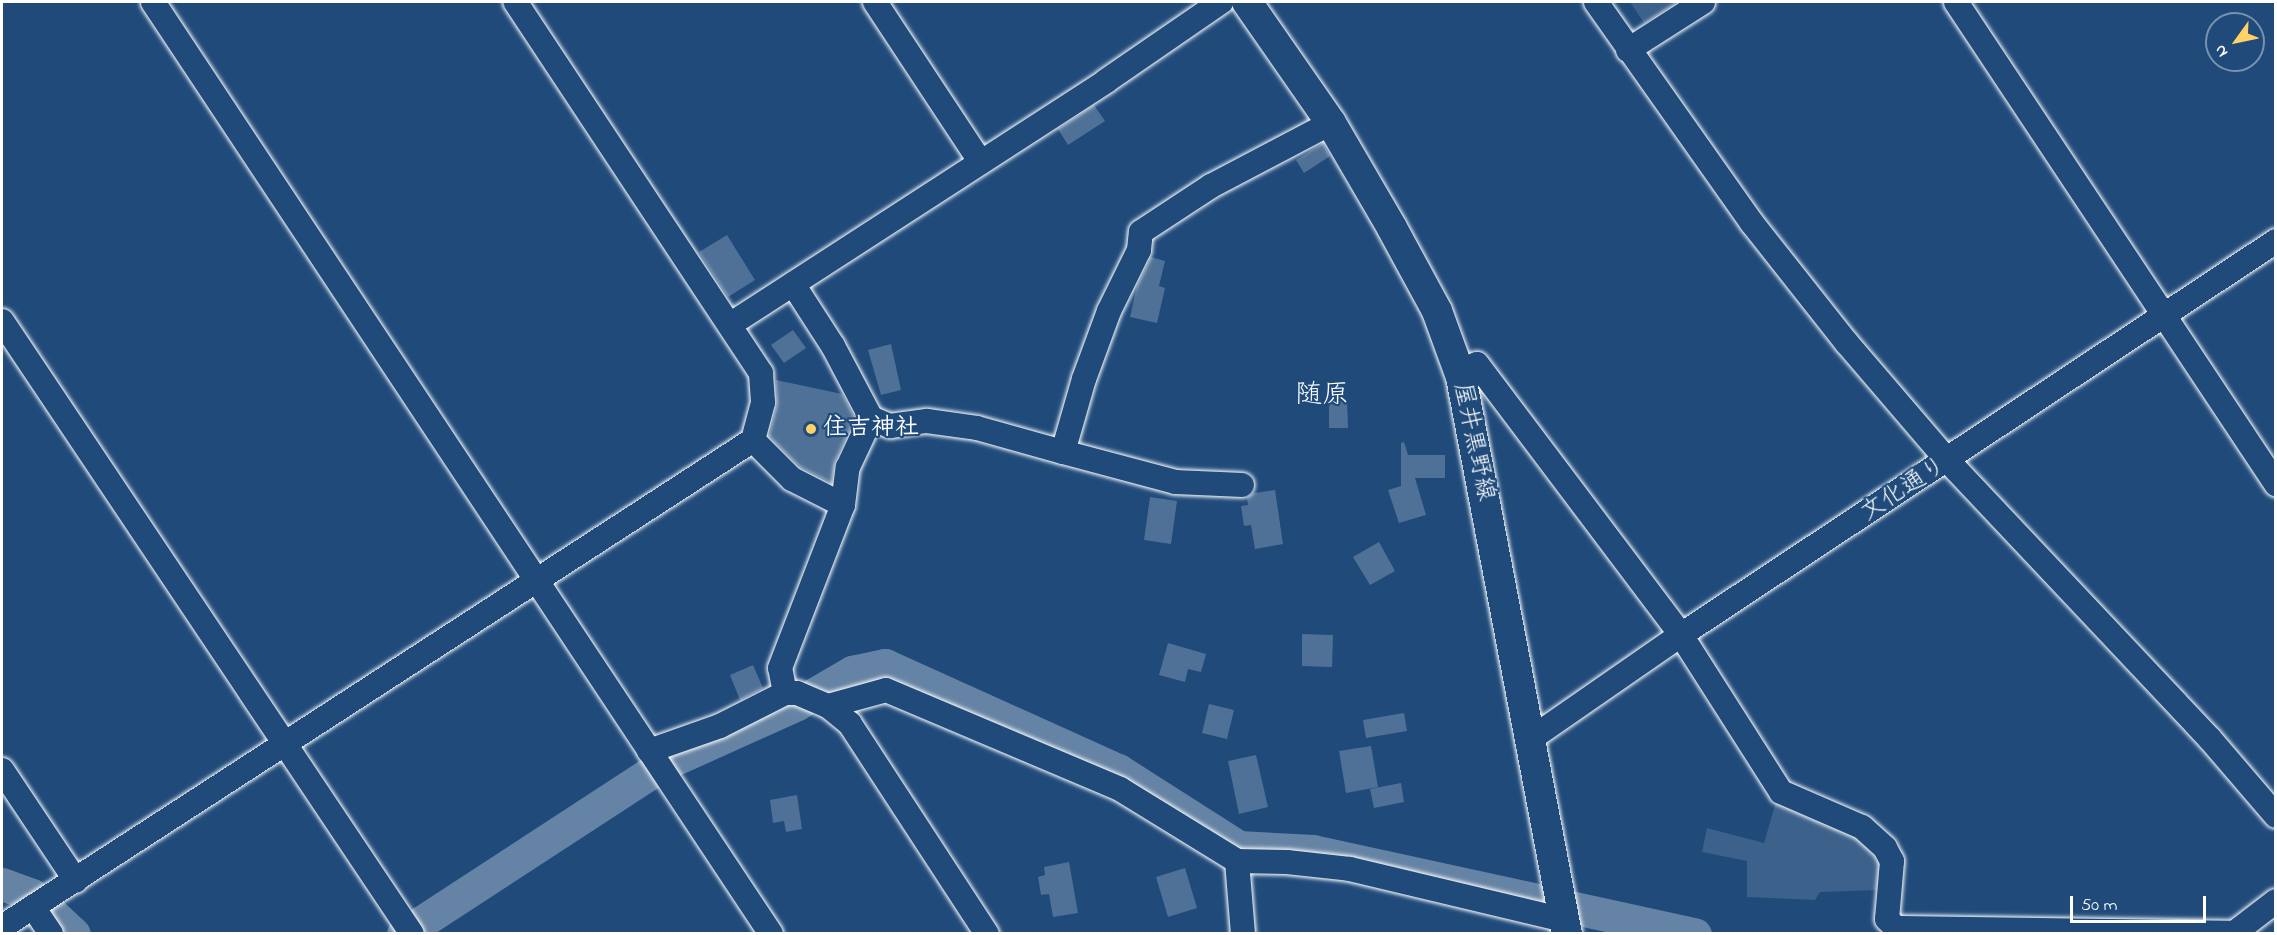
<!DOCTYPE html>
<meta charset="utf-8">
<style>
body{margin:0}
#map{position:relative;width:2277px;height:935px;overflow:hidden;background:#1f4a7a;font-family:"Indie Flower","Klee One",sans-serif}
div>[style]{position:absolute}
.green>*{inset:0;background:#3c618b}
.river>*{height:33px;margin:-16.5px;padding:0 16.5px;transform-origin:16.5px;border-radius:16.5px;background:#6583a4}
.building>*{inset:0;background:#507197}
.roads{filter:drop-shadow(0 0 2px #fff) drop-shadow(0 0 2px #fff)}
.minor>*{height:24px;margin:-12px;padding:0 12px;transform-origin:12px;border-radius:12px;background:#1f4a7a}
.major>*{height:30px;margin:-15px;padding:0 15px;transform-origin:15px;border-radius:15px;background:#1f4a7a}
.dots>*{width:16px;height:16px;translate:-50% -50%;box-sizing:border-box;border:3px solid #1f4a7a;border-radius:50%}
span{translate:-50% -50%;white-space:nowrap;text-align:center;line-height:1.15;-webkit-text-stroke:4.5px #1f4a7a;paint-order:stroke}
.poi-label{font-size:24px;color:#fff;font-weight:700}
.left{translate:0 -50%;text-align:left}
.street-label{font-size:24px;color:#fff}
.quarter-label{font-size:27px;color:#fff}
.frame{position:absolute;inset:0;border:3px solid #fff;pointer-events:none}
.north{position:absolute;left:2205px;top:12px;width:60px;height:60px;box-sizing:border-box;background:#1f4a7a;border:2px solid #7992af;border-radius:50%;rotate:237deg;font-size:16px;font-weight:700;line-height:24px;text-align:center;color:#fff}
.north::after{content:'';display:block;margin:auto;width:21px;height:27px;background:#ffd166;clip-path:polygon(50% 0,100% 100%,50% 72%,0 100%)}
.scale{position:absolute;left:2070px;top:896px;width:136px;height:27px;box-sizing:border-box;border:3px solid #fff;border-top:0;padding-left:8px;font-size:18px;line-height:21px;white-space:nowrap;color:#fff;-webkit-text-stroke:4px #1f4a7a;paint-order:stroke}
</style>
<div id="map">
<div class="green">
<i style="clip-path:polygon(1630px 2px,1677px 2px,1644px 23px)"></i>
<i style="clip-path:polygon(1776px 802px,1855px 835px,1880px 864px,1879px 890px,1820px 892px,1815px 900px,1747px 897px,1747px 861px,1702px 852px,1707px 828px,1764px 843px)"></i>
</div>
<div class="river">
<i style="left:2px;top:884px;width:32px;rotate:20deg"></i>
<i style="left:32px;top:895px;width:57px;rotate:42.9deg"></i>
<i style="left:403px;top:934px;width:309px;rotate:-33.1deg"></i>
<i style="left:662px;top:765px;width:148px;rotate:-24.3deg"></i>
<i style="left:797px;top:704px;width:64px;rotate:-30.2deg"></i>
<i style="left:852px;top:672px;width:34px;rotate:-12deg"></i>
<i style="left:885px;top:665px;width:256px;rotate:24.3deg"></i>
<i style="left:1118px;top:770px;width:143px;rotate:32.5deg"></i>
<i style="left:1239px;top:847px;width:74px;rotate:3.1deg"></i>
<i style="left:1313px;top:851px;width:391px;rotate:12.3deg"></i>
</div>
<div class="building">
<i style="clip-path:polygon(1094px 105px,1105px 121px,1068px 145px,1058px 129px)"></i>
<i style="clip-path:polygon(1323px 143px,1330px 156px,1304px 173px,1296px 160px)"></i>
<i style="clip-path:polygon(727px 235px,755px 280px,728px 297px,699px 252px)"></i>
<i style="clip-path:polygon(1151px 257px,1165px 261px,1159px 286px,1165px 288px,1157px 323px,1130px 317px,1137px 286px)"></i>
<i style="clip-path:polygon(793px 330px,806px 348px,784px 363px,771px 345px)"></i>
<i style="clip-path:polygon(891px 344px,901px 390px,881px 395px,868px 350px)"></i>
<i style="clip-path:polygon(776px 380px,842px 394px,855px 418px,835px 461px,832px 483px,800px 467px,769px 436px,777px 405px)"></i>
<i style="clip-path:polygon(1329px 398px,1347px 398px,1348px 428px,1329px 428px)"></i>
<i style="clip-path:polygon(1404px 442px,1408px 455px,1445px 455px,1445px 478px,1415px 478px,1426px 515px,1399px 523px,1388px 490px,1401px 486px,1401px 443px)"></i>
<i style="clip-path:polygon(1275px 490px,1283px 544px,1255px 549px,1251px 525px,1244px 526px,1241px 506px,1248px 505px,1247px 498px,1254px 493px)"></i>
<i style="clip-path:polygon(1150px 497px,1177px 501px,1171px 544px,1144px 540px)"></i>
<i style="clip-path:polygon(1379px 542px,1395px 571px,1370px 585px,1353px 557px)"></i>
<i style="clip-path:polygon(1302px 634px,1333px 635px,1332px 667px,1302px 666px)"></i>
<i style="clip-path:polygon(1168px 643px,1206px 654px,1201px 672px,1188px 669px,1185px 682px,1159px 675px)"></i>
<i style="clip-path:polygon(753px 665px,763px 688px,740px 700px,730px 675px)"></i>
<i style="clip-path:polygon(1209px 704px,1234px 710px,1227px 739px,1202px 733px)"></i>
<i style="clip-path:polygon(1404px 713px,1407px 731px,1366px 738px,1363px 720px)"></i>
<i style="clip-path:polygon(1371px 746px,1378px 787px,1346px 793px,1339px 751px)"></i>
<i style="clip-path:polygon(1256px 755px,1268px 807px,1239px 814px,1228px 761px)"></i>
<i style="clip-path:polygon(1401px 783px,1404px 802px,1374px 808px,1370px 789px)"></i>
<i style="clip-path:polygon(797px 795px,802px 829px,786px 832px,784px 821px,773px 823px,770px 800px)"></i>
<i style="clip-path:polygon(1069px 862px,1078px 913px,1053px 917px,1049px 894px,1041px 895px,1038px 877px,1045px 875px,1044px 867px)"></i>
<i style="clip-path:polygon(1185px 868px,1197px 908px,1168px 917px,1156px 877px)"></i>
</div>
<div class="roads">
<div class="minor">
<i style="left:153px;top:2px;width:1118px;rotate:56.45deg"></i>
<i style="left:875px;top:2px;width:191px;rotate:56.6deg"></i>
<i style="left:1596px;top:2px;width:271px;rotate:54.8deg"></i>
<i style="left:1752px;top:223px;width:152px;rotate:51.7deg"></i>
<i style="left:1846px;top:342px;width:157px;rotate:49.4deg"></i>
<i style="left:1948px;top:461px;width:382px;rotate:46.7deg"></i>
<i style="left:2210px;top:739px;width:101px;rotate:49.4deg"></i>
<i style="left:1956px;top:2px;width:579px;rotate:56.42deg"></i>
<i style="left:1628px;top:50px;width:89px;rotate:-32.6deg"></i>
<i style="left:793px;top:284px;width:74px;rotate:57.2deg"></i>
<i style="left:833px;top:346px;width:81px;rotate:62.2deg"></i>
<i style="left:871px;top:418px;width:21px;rotate:23deg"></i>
<i style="left:890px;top:426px;width:37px;rotate:-8deg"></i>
<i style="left:927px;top:421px;width:50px;rotate:8deg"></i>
<i style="left:977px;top:428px;width:89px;rotate:15.6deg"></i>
<i style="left:1063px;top:452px;width:76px;rotate:-74deg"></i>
<i style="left:1084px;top:379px;width:72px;rotate:-69.8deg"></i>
<i style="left:1109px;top:311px;width:68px;rotate:-63.8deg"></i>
<i style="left:1139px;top:250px;width:18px;rotate:-84deg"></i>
<i style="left:1141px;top:232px;width:84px;rotate:-33.3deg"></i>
<i style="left:1211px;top:186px;width:136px;rotate:-27.7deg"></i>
<i style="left:2px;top:321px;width:737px;rotate:56.22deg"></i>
<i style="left:731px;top:324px;width:447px;rotate:-32.9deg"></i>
<i style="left:1106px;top:81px;width:140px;rotate:-34.5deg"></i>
<i style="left:1459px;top:371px;width:19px;rotate:-21deg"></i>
<i style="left:1477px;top:364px;width:339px;rotate:53deg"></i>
<i style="left:1681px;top:635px;width:186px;rotate:57.5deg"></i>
<i style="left:1781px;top:792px;width:88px;rotate:23.4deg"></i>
<i style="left:1862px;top:827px;width:31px;rotate:42deg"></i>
<i style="left:1885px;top:848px;width:15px;rotate:62deg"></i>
<i style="left:1892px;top:861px;width:58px;rotate:94.9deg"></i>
<i style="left:1887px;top:919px;width:13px;rotate:45deg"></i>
<i style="left:1896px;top:928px;width:338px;rotate:0.8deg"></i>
<i style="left:753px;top:440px;width:55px;rotate:45deg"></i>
<i style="left:792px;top:479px;width:57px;rotate:27deg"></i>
<i style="left:1063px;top:452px;width:117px;rotate:14.9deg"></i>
<i style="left:1176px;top:482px;width:66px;rotate:2.6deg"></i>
<i style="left:785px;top:693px;width:25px;rotate:-101deg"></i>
<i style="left:780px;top:668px;width:175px;rotate:-68.9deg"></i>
<i style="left:843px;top:505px;width:38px;rotate:-83deg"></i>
<i style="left:848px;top:467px;width:54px;rotate:-64.9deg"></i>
<i style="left:828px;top:706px;width:60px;rotate:-15.4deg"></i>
<i style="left:886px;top:690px;width:254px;rotate:22.9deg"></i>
<i style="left:1120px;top:789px;width:137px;rotate:31.6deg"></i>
<i style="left:1237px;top:861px;width:50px;rotate:1.1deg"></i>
<i style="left:1287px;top:862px;width:63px;rotate:6.3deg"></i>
<i style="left:1350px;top:869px;width:220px;rotate:13.4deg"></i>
<i style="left:1532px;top:738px;width:181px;rotate:-34.7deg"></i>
<i style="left:1681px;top:635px;width:714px;rotate:-33.51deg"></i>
<i style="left:649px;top:751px;width:75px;rotate:-19.4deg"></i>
<i style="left:720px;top:726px;width:73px;rotate:-26.9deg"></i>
<i style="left:785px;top:693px;width:12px"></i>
<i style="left:797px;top:693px;width:34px;rotate:23deg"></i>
<i style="left:828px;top:706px;width:28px;rotate:39deg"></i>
<i style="left:850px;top:724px;width:251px;rotate:56.9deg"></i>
<i style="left:2px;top:770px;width:133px;rotate:56.3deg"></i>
<i style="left:1237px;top:861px;width:73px;rotate:85.3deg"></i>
<i style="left:33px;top:907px;width:32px;rotate:56deg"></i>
<i style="left:2px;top:927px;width:895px;rotate:-32.96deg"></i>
<i style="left:753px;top:440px;width:39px;rotate:-75deg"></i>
<i style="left:763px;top:402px;width:29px;rotate:-94deg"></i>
<i style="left:761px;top:373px;width:445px;rotate:-123.5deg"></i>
<i style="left:2233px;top:934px;width:54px;rotate:-37.5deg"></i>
</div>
<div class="major">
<i style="left:1247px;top:2px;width:147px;rotate:55.2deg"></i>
<i style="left:1331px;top:123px;width:121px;rotate:59.8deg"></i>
<i style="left:1392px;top:228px;width:94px;rotate:61.5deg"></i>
<i style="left:1437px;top:311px;width:70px;rotate:70deg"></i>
<i style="left:1461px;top:377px;width:567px;rotate:79.23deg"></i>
</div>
</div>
<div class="dots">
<i style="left:811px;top:429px;background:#ffd166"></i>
</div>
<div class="poi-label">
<span class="left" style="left:823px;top:429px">住吉神社</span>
</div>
<div class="street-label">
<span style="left:1473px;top:442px;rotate:78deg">屋井黒野線</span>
<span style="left:1904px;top:490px;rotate:-33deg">文化通り</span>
</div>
<div class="quarter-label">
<span style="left:1322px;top:396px">随原</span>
</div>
<div class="frame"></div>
<div class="north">N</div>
<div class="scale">50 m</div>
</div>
